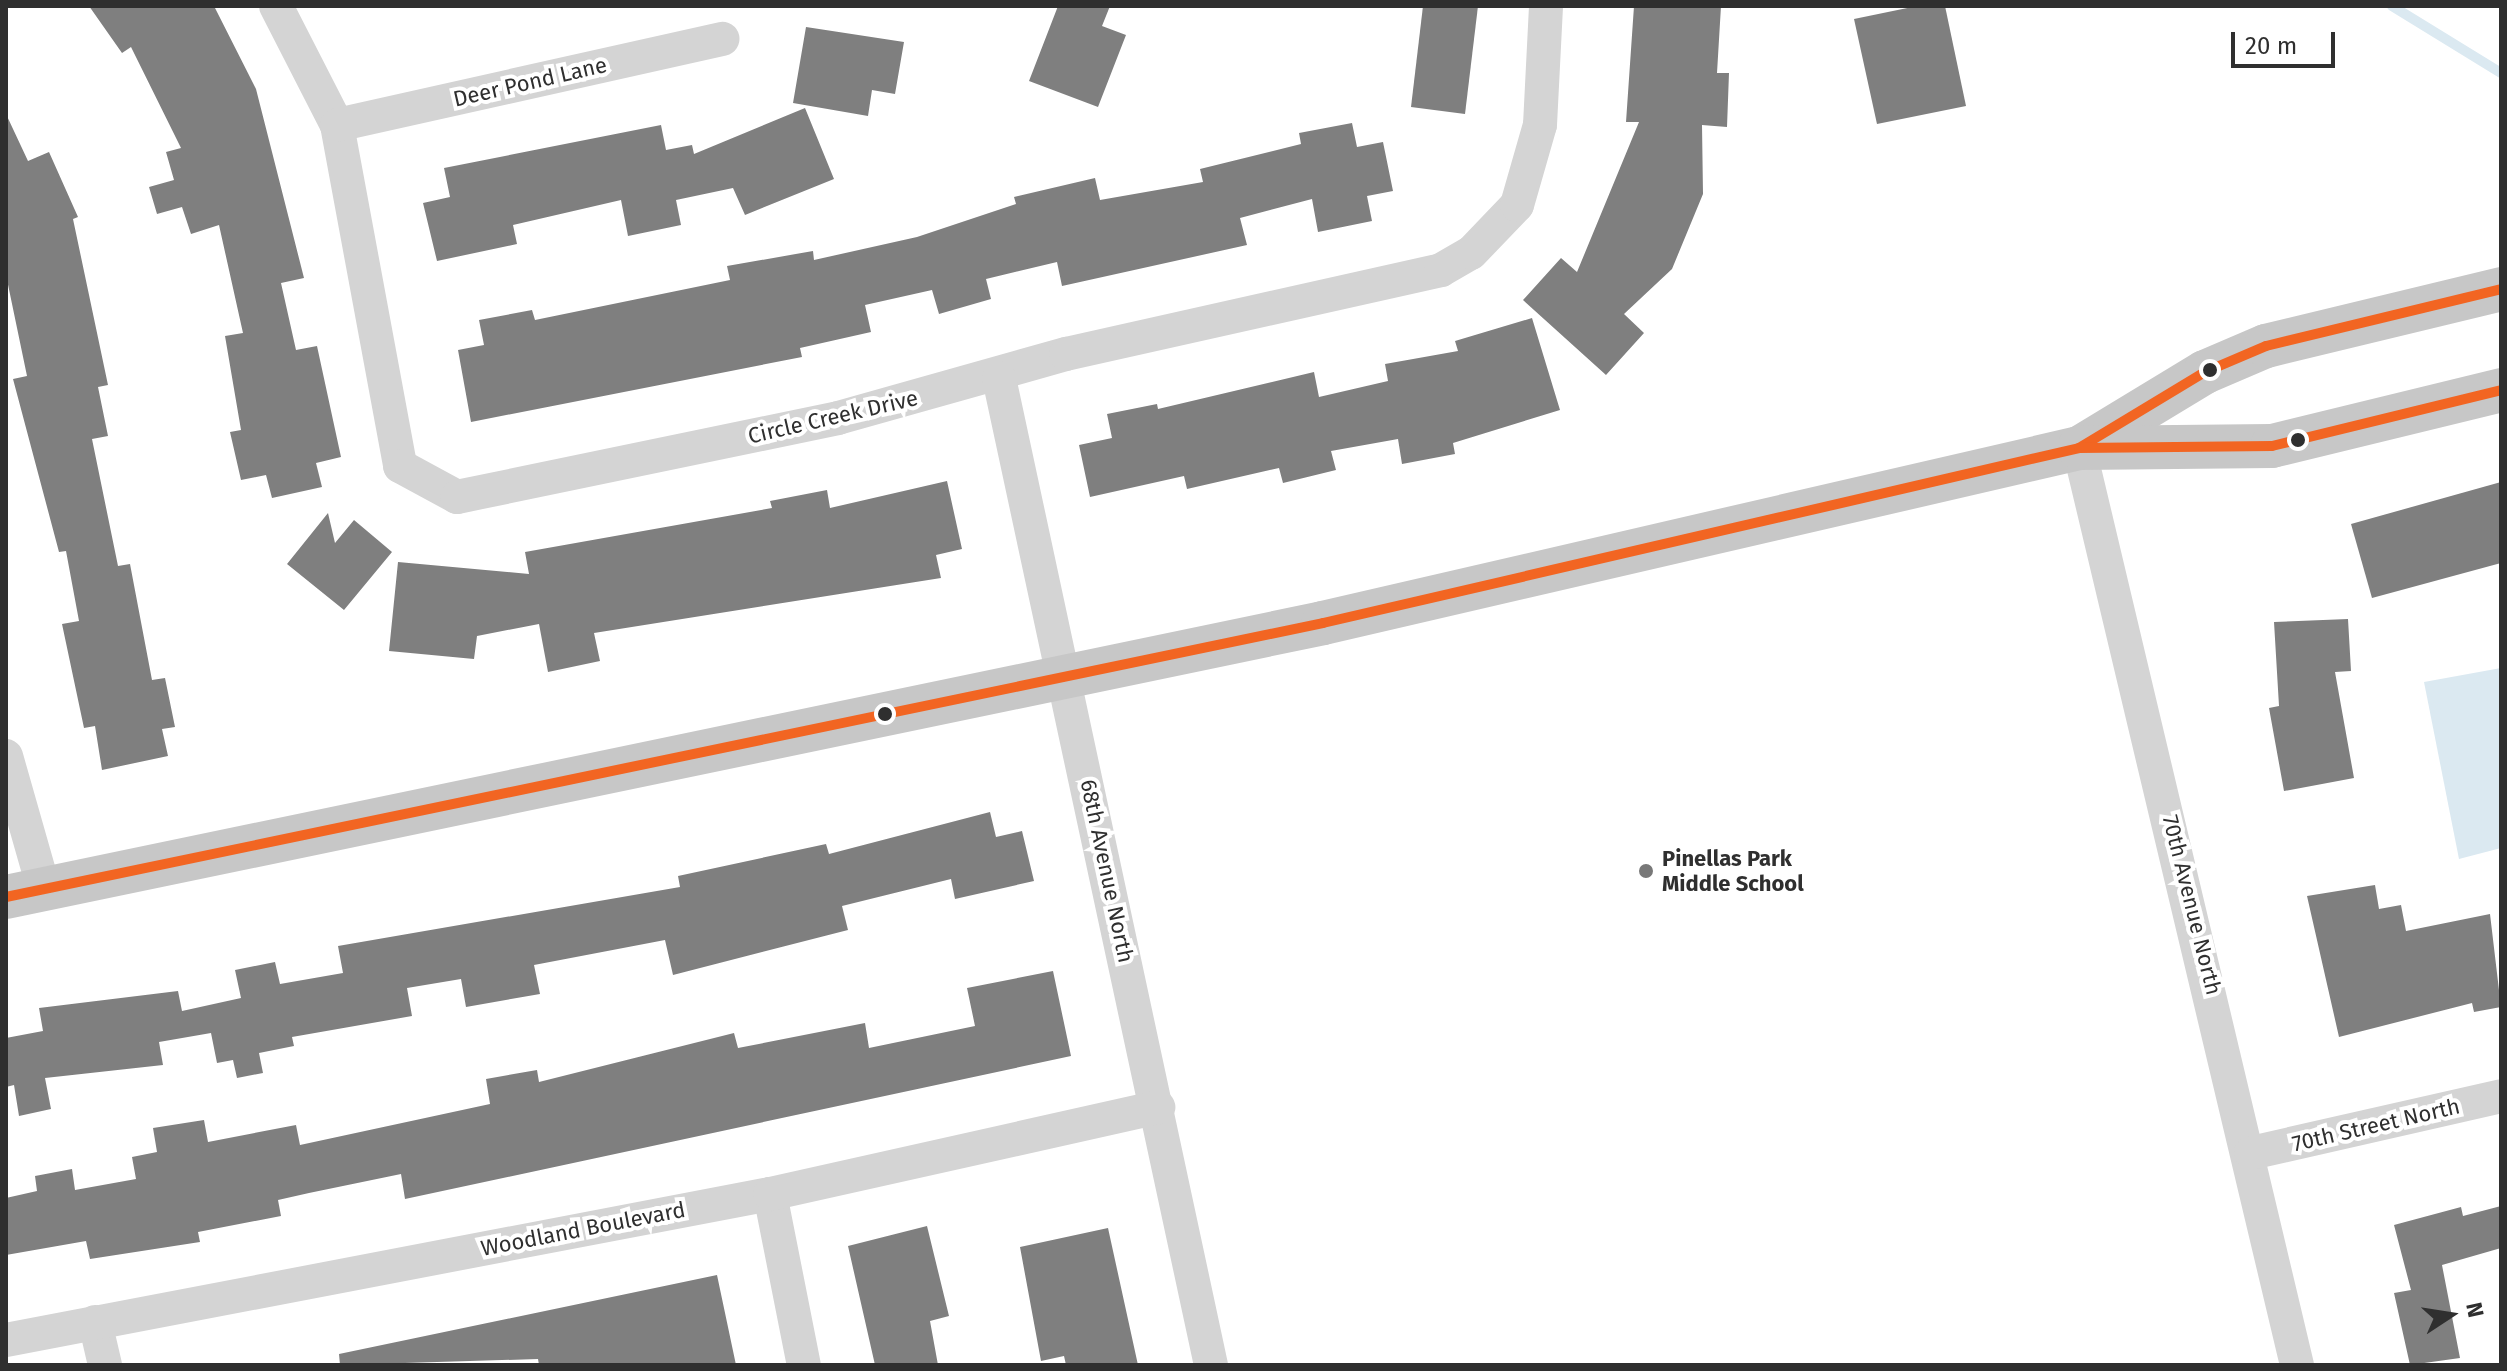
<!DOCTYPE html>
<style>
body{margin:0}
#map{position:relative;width:2507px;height:1371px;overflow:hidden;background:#fff;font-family:"Fira Sans",sans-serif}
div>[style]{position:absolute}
.water>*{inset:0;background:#dbe9f1}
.stream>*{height:10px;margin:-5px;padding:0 5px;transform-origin:5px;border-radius:5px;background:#dbe9f1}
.building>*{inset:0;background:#7f7f7f}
.minor>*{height:34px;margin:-17px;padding:0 17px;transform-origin:17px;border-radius:17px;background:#d4d4d4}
.major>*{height:44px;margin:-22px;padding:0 22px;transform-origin:22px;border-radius:22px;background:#c7c7c7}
.bus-1>*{height:10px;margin:-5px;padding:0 5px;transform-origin:5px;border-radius:5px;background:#f26522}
.dots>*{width:22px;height:22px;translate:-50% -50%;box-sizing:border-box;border:4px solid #fff;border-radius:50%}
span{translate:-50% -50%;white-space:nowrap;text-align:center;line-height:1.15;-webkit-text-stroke:8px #fff;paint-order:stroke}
.street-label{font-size:22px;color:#2f2f2f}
.poi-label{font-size:22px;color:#2f2f2f;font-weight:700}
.left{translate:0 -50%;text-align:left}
.frame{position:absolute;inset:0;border:8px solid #2f2f2f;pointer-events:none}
.north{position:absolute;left:2411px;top:1275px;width:80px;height:80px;-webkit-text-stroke:6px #fff;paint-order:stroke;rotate:78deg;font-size:22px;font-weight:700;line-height:32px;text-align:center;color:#2f2f2f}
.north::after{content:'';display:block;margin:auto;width:28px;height:36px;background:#2f2f2f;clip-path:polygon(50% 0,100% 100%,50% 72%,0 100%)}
.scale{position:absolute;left:2231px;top:32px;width:104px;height:36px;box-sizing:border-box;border:4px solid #2f2f2f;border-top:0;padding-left:10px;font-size:24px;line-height:28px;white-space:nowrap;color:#2f2f2f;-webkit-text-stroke:6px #fff;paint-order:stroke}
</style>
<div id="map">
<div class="water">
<i style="clip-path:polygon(2501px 668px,2501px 848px,2459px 859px,2424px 682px)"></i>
</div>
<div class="stream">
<i style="left:2392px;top:6px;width:128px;rotate:31.6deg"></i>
</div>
<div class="building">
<i style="clip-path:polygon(89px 6px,214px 6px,256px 89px,304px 278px,281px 283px,296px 350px,317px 346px,341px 457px,316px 463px,322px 487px,272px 498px,266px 475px,241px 480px,230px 432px,241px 430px,225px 336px,243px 333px,219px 225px,191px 234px,182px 207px,157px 214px,149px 187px,174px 180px,166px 152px,181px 148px,131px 47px,122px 53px)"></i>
<i style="clip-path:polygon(1058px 6px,1110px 6px,1102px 26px,1126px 35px,1098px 107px,1029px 81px)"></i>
<i style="clip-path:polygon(1423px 6px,1478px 6px,1465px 114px,1411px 107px)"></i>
<i style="clip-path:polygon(1634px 6px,1721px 6px,1717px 73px,1729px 73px,1727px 127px,1702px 125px,1703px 194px,1672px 269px,1624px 314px,1644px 333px,1606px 375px,1523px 300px,1561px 258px,1577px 272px,1639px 122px,1626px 122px)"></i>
<i style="clip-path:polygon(1917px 6px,1945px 6px,1966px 106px,1877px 124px,1854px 19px)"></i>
<i style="clip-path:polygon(806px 27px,904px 42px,895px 94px,872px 90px,868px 116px,793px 103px)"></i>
<i style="clip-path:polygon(805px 108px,834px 179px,745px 215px,733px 188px,676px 200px,681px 225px,628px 236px,621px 200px,513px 225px,517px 244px,437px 261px,423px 203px,450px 197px,444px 168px,661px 125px,666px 150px,692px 145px,694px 154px)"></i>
<i style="clip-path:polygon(6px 114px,28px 161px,49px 152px,78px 217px,73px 219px,108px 385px,98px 387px,108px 436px,92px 439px,118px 566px,130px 564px,152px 680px,165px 678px,175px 727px,162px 729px,168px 756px,102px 770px,95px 726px,84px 728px,62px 624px,79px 621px,66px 551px,59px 552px,13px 379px,27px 376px,6px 275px)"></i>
<i style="clip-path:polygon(1352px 123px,1357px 147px,1383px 142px,1393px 191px,1367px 196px,1372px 221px,1318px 232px,1312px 199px,1240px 218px,1247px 245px,1062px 286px,1057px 262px,986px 279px,991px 299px,939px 314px,932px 290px,865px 305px,871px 332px,800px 348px,802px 357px,471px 422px,458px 350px,484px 345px,479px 320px,532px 310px,535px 320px,730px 280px,727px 266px,813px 251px,814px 260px,917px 237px,1016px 204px,1014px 197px,1095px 178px,1100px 200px,1203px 182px,1200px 169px,1301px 144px,1299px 133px)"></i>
<i style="clip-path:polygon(1532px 318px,1560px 410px,1453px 443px,1455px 454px,1402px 464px,1398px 439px,1331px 451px,1336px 470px,1283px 483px,1279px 468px,1187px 489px,1184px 476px,1090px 497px,1079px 445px,1112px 438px,1107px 414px,1157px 404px,1158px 409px,1314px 372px,1319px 397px,1388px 381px,1385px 364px,1458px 351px,1455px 341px)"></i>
<i style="clip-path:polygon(947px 481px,962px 549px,936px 555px,941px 578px,594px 633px,600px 661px,548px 672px,539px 624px,477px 636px,474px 659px,389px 651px,398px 562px,529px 574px,525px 552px,772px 508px,770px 501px,827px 490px,830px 508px)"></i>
<i style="clip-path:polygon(2501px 482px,2501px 563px,2372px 598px,2351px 524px)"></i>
<i style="clip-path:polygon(328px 513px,335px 543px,354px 520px,392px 552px,344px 610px,287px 564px)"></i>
<i style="clip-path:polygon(2348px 619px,2351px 671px,2335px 672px,2354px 778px,2284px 791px,2269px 708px,2279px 706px,2274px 622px)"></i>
<i style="clip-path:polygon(990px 812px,996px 837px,1022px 831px,1034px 881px,955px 899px,951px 879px,842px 906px,848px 930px,673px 975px,665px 940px,534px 965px,540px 994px,466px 1007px,461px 979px,407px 988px,412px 1016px,292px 1037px,294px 1046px,259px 1053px,263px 1073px,237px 1078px,233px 1060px,217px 1063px,211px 1033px,159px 1042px,163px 1065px,45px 1078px,51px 1109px,19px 1116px,14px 1085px,6px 1087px,6px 1038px,43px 1031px,39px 1008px,178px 991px,182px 1011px,241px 998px,235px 970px,275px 962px,280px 984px,343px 973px,338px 946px,680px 887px,678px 876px,826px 844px,829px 854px)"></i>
<i style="clip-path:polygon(2375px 885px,2379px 909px,2401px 905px,2406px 931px,2490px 914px,2501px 1007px,2474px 1012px,2472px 1003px,2339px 1037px,2307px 896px)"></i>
<i style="clip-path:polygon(1053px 971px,1071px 1056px,405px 1199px,401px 1174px,309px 1193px,278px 1200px,281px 1216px,198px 1232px,200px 1242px,90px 1259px,86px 1241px,6px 1255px,6px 1198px,37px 1191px,35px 1176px,72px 1169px,75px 1190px,136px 1179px,132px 1157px,157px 1152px,153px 1128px,204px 1120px,208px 1142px,296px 1125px,300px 1145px,490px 1104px,486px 1079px,537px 1070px,539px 1082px,734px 1033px,738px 1048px,865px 1023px,869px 1048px,975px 1026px,967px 988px)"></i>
<i style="clip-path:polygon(2501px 1206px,2501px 1248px,2442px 1265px,2460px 1358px,2410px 1365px,2394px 1293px,2411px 1290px,2394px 1225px,2461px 1207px,2463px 1216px)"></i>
<i style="clip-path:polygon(927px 1226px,949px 1316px,930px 1321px,938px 1365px,875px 1365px,848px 1246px)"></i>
<i style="clip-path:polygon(1108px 1228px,1138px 1365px,1066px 1365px,1064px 1356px,1041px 1361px,1020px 1247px)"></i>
<i style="clip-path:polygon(717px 1275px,736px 1365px,539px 1365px,538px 1359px,340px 1365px,339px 1354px)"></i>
</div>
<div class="minor">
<i style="left:276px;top:6px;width:134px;rotate:62.9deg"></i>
<i style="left:337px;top:125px;width:347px;rotate:79.5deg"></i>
<i style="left:400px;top:466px;width:65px;rotate:28.5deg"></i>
<i style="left:457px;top:497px;width:389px;rotate:-11.7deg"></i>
<i style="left:838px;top:418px;width:237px;rotate:-15.7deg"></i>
<i style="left:1066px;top:354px;width:384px;rotate:-12.6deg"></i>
<i style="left:1441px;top:270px;width:34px;rotate:-30deg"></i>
<i style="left:1471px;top:253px;width:66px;rotate:-46.2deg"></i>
<i style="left:1517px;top:205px;width:83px;rotate:-74deg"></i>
<i style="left:1540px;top:125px;width:119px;rotate:-87.1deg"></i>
<i style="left:337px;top:125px;width:395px;rotate:-12.6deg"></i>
<i style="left:999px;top:378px;width:1010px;rotate:77.88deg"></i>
<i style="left:2079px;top:448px;width:943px;rotate:76.63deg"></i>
<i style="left:6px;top:756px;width:138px;rotate:74.1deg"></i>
<i style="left:2251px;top:1153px;width:256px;rotate:-12.8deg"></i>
<i style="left:770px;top:1194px;width:174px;rotate:78.8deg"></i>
<i style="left:95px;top:1322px;width:44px;rotate:76.9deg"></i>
<i style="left:6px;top:1340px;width:778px;rotate:-10.82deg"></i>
<i style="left:770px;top:1194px;width:398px;rotate:-12.6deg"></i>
</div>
<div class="major">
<i style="left:2081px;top:447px;width:145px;rotate:-31.2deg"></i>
<i style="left:2205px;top:372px;width:66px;rotate:-23.1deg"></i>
<i style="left:2266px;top:346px;width:242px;rotate:-13.6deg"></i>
<i style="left:6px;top:897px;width:1345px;rotate:-11.75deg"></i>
<i style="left:1323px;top:623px;width:776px;rotate:-13.03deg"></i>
<i style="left:2079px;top:448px;width:193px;rotate:-0.6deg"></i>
<i style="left:2272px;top:446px;width:236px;rotate:-13.7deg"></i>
</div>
<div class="bus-1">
<i style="left:2079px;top:448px;width:147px;rotate:-31.1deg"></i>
<i style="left:2205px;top:372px;width:66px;rotate:-23.1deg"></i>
<i style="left:2266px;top:346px;width:242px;rotate:-13.6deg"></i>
<i style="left:6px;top:897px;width:1345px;rotate:-11.75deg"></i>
<i style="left:1323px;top:623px;width:776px;rotate:-13.03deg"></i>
<i style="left:2079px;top:448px;width:193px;rotate:-0.6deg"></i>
<i style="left:2272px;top:446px;width:236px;rotate:-13.7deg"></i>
</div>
<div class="dots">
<i style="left:2210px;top:370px;background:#2f2f2f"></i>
<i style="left:2298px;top:440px;background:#2f2f2f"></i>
<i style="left:885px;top:714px;background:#2f2f2f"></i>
<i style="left:1646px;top:871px;background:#787878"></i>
</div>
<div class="street-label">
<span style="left:530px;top:82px;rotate:-13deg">Deer Pond Lane</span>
<span style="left:833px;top:417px;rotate:-13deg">Circle Creek Drive</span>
<span style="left:1107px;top:871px;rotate:78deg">68th Avenue North</span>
<span style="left:2192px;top:905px;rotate:76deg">70th Avenue North</span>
<span style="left:2376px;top:1125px;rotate:-13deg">70th Street North</span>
<span style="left:583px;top:1229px;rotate:-11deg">Woodland Boulevard</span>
</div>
<div class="poi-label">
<span class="left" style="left:1662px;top:871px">Pinellas Park<br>Middle School</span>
</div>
<div class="frame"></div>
<div class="north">N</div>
<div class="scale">20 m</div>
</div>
